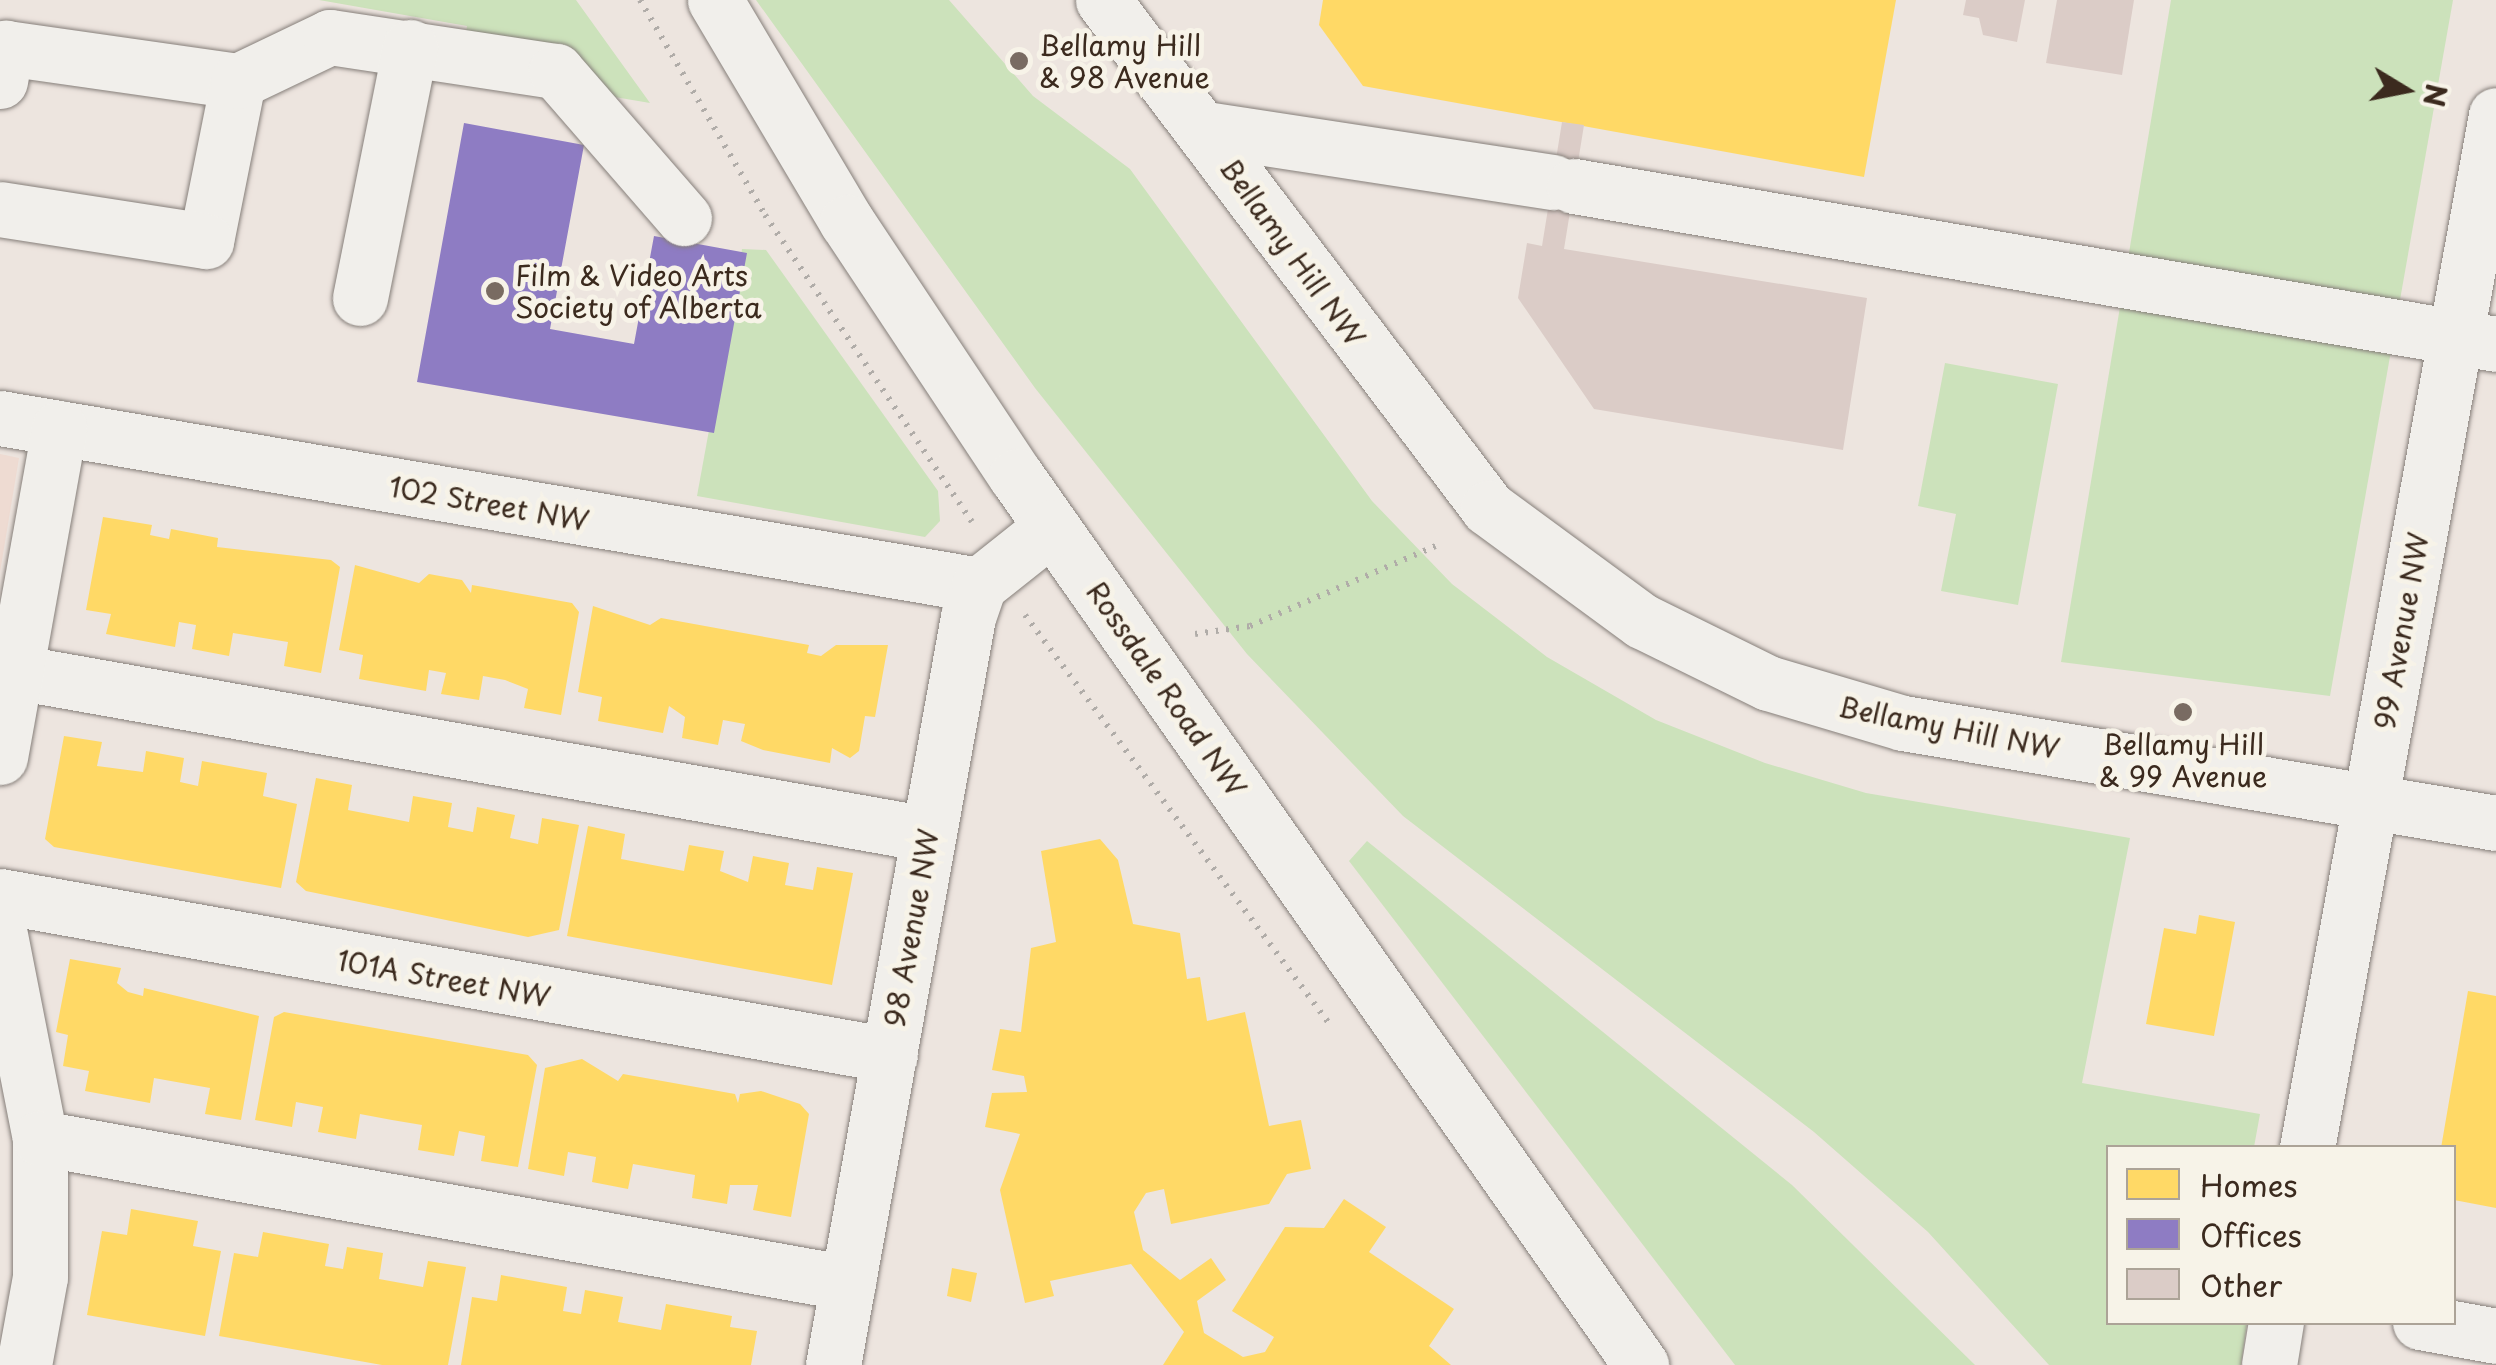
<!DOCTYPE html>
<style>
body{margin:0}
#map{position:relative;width:2496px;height:1365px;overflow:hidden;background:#ede5df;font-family:"Playpen Sans",sans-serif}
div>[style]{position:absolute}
.built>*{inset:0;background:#eedbd2}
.green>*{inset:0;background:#cce2bb}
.homes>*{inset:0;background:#ffd966}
.offices>*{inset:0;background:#8e7cc3}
.building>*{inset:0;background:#dbccc7}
.path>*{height:6px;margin-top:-3px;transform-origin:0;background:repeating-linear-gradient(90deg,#b0aca8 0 2.5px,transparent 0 10.5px)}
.roads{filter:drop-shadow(0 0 2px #867f7a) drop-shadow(0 0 2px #867f7a)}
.minor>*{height:55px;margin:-27.5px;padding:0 27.5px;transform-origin:27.5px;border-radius:27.5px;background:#f1efeb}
.major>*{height:55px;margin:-27.5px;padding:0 27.5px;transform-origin:27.5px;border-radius:27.5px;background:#f1efeb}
.dots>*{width:28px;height:28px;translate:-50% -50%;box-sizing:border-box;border:5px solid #f7f3e8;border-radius:50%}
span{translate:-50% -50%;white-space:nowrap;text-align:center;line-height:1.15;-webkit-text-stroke:10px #f7f3e8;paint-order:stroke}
.poi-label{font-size:28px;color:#3b2a1e}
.left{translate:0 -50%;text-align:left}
.street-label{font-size:28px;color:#3b2a1e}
.legend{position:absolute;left:2106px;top:1145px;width:350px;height:180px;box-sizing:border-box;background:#f7f3e8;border:2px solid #aca397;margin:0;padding:12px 18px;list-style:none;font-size:30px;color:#3b2a1e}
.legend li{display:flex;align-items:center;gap:20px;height:50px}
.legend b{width:50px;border:2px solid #aca397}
.north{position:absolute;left:2356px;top:40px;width:100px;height:100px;-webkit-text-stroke:8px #f7f3e8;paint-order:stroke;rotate:100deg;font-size:28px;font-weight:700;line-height:40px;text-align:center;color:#3b2a1e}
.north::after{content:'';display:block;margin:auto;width:35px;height:45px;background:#3b2a1e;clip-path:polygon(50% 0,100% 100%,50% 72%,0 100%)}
</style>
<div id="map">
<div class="built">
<i style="clip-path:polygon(0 454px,19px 458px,0 572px)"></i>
</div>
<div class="green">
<i style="clip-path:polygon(319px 0,576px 0,650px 103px,460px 71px,467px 26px)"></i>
<i style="clip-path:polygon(756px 0,949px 0,1033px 96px,1130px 169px,1372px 501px,1452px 584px,1547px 657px,1656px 720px,1765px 763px,1866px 793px,2130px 838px,2082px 1083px,2260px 1114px,2254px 1147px,2108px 1148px,2108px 1322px,2247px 1323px,2241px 1365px,2049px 1365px,1928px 1232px,1814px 1132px,1403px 816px,1247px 654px,1035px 388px)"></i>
<i style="clip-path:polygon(2171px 0,2453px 0,2330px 696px,2061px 662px)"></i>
<i style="clip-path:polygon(742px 249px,766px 250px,938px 491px,940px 521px,925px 537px,697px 496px)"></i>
<i style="clip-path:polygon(1945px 363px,2058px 384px,2018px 605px,1941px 591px,1956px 514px,1918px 506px)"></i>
<i style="clip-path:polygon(1367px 841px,1792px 1185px,1975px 1365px,1735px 1365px,1349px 861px)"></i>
</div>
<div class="homes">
<i style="clip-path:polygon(1323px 0,1896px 0,1864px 177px,1363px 86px,1319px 25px)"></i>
<i style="clip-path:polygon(103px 517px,152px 525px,150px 535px,169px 539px,171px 529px,218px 538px,217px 547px,331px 560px,340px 567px,321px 673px,284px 666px,288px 642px,233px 633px,229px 656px,192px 649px,196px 625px,179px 622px,175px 647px,106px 634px,111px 614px,86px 610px)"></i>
<i style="clip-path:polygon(355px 565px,419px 583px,429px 574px,462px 580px,471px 593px,472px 585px,572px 603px,579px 612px,561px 715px,524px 708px,528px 689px,505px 680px,483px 676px,479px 700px,441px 694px,446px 673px,429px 670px,426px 691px,359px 679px,363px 655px,339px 650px)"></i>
<i style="clip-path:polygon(593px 606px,650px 625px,661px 618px,809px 645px,807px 653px,821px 656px,836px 645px,888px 645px,875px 717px,865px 716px,859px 751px,850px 758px,832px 748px,830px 763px,763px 750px,741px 741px,745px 724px,723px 720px,718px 745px,682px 738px,685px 717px,669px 706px,663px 733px,598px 721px,602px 697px,578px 692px)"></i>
<i style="clip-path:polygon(64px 736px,102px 742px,97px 766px,143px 772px,146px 751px,184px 758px,180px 782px,198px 786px,202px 761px,267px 773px,263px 796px,297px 804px,281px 888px,54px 847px,45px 839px)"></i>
<i style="clip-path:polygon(316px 778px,352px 785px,348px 810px,409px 822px,413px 796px,452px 803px,448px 827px,473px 832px,477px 807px,515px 815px,510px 838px,538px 844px,542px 818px,579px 825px,559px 930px,528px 937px,306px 891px,296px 882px)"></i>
<i style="clip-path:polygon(588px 826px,625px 834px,621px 859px,684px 871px,689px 845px,724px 851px,720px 871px,748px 882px,753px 856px,789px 863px,785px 885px,813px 890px,817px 867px,853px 873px,832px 985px,567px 936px)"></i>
<i style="clip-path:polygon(1100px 839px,1118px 860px,1133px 924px,1180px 933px,1187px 979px,1200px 977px,1207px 1021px,1245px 1012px,1269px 1126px,1301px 1120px,1311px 1169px,1287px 1174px,1269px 1204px,1171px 1224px,1164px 1189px,1146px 1193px,1134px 1212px,1143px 1250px,1180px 1280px,1211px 1258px,1226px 1280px,1197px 1301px,1204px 1333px,1243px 1357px,1265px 1352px,1274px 1337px,1232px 1311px,1285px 1227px,1324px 1228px,1344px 1199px,1386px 1227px,1369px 1252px,1454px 1309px,1429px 1346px,1451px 1365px,1163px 1365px,1184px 1332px,1131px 1264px,1050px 1281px,1054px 1296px,1025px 1303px,1000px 1190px,1020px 1134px,985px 1127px,992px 1093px,1027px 1092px,1024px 1076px,992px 1070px,1000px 1029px,1021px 1032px,1031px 948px,1056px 942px,1041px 851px)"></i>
<i style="clip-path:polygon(2199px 915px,2235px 922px,2214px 1036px,2146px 1024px,2164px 928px,2196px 934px)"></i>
<i style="clip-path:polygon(70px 959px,121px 968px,117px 983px,128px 992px,143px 996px,144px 988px,259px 1016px,241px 1120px,205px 1114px,210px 1088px,154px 1078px,150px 1103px,85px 1091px,89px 1071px,63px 1066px,68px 1035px,56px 1032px)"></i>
<i style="clip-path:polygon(2468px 991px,2496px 996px,2496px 1208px,2454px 1200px,2454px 1148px,2441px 1148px)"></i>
<i style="clip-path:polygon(284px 1012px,528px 1055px,537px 1065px,518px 1167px,481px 1161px,485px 1136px,459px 1131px,454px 1156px,418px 1150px,422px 1125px,392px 1120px,360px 1114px,356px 1139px,318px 1132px,323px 1107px,296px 1102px,292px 1127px,255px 1120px,274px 1017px)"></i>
<i style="clip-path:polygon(582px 1059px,618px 1081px,623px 1074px,735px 1094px,738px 1103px,740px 1094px,761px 1091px,800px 1104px,809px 1114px,791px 1217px,753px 1210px,758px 1185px,730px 1185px,727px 1204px,692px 1198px,695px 1175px,633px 1164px,628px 1189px,592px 1182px,596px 1157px,568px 1152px,564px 1176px,528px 1169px,545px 1068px)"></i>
<i style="clip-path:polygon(131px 1209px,198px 1221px,193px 1246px,221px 1251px,205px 1336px,87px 1315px,102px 1231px,127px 1235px)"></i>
<i style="clip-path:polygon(263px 1232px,329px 1244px,325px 1266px,343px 1269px,347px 1247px,383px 1253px,379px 1279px,423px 1287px,428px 1261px,466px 1267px,448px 1365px,382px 1365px,219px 1336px,234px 1253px,258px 1257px)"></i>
<i style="clip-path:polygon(952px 1268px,977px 1273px,971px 1302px,947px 1296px)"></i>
<i style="clip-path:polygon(501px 1275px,567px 1287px,563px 1311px,581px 1314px,585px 1290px,623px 1297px,618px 1322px,661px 1330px,666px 1304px,732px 1316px,730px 1327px,757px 1331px,751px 1365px,461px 1365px,472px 1297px,497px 1301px)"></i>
</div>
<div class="offices">
<i style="clip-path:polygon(464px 123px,584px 145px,550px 329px,634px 344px,654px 236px,747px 253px,714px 433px,417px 382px)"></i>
</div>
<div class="building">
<i style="clip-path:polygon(1966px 0,2025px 0,2017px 42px,1983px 35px,1979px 18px,1963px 15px)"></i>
<i style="clip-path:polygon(2057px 0,2134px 0,2122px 75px,2046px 63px)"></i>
<i style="clip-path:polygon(1562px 122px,1584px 125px,1564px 249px,1867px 298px,1843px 450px,1594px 409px,1518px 298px,1527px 243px,1542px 246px)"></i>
</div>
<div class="path">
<i style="left:640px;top:0;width:249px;rotate:59.8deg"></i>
<i style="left:765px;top:215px;width:370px;rotate:56deg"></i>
<i style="left:1025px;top:615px;width:512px;rotate:53.33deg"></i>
<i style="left:1195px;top:634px;width:56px;rotate:-8.3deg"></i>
<i style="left:1250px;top:626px;width:202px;rotate:-23.3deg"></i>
</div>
<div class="roads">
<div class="minor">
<i style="left:715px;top:0;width:258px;rotate:59.3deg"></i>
<i style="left:847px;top:222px;width:305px;rotate:56.4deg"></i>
<i style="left:1016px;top:476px;width:1087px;rotate:54.89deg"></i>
<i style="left:0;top:81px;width:34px;rotate:-80deg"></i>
<i style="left:6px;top:48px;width:234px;rotate:8.1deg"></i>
<i style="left:238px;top:81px;width:163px;rotate:101.3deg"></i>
<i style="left:206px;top:241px;width:208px;rotate:-171.2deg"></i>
<i style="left:238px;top:81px;width:102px;rotate:-25.6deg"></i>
<i style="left:330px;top:37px;width:229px;rotate:8.6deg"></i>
<i style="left:556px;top:71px;width:195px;rotate:49deg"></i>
<i style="left:1206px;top:129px;width:351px;rotate:8.7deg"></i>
<i style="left:1574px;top:186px;width:935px;rotate:9.72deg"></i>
<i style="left:360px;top:298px;width:256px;rotate:-78.7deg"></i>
<i style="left:0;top:418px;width:993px;rotate:9.68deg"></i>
<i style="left:16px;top:672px;width:925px;rotate:10.08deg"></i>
<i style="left:0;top:757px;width:334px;rotate:-79.8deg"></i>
<i style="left:0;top:896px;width:904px;rotate:10.13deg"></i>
<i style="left:0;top:935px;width:207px;rotate:78.9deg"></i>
<i style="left:40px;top:1138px;width:139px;rotate:90deg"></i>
<i style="left:40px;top:1277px;width:89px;rotate:100.3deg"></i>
<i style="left:40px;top:1138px;width:821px;rotate:10.17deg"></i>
<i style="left:2307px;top:1148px;width:1050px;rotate:-79.63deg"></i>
<i style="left:2420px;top:1322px;width:77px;rotate:10.4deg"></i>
<i style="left:833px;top:1365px;width:760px;rotate:-79.77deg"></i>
<i style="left:968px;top:617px;width:34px;rotate:-71deg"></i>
<i style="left:979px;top:585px;width:93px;rotate:-38.5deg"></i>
<i style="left:2269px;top:1365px;width:44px;rotate:-80.8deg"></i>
</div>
<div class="major">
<i style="left:1103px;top:0;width:637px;rotate:52.84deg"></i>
<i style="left:1488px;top:508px;width:191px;rotate:36.3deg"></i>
<i style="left:1642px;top:621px;width:140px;rotate:26.2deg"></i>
<i style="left:1768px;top:683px;width:141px;rotate:16.5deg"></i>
<i style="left:1903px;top:723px;width:601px;rotate:9.57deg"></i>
</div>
</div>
<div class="dots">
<i style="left:1019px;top:61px;background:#796b62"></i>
<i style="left:495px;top:291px;background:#796b62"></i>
<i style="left:2183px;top:712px;background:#796b62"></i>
</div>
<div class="poi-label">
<span class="left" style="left:1039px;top:61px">Bellamy Hill<br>&amp; 98 Avenue</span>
<span class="left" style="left:515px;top:291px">Film &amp; Video Arts<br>Society of Alberta</span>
<span style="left:2183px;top:760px">Bellamy Hill<br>&amp; 99 Avenue</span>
</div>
<div class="street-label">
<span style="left:1293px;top:252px;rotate:54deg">Bellamy Hill NW</span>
<span style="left:489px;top:503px;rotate:10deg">102 Street NW</span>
<span style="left:2401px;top:631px;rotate:-80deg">99 Avenue NW</span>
<span style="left:1167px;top:689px;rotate:55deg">Rossdale Road NW</span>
<span style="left:1949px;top:727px;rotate:11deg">Bellamy Hill NW</span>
<span style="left:911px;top:928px;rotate:-80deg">98 Avenue NW</span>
<span style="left:444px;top:978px;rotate:10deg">101A Street NW</span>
</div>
<ul class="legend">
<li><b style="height:28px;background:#ffd966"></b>Homes</li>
<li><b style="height:28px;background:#8e7cc3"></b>Offices</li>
<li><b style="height:28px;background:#dbccc7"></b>Other</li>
</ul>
<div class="north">N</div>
</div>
